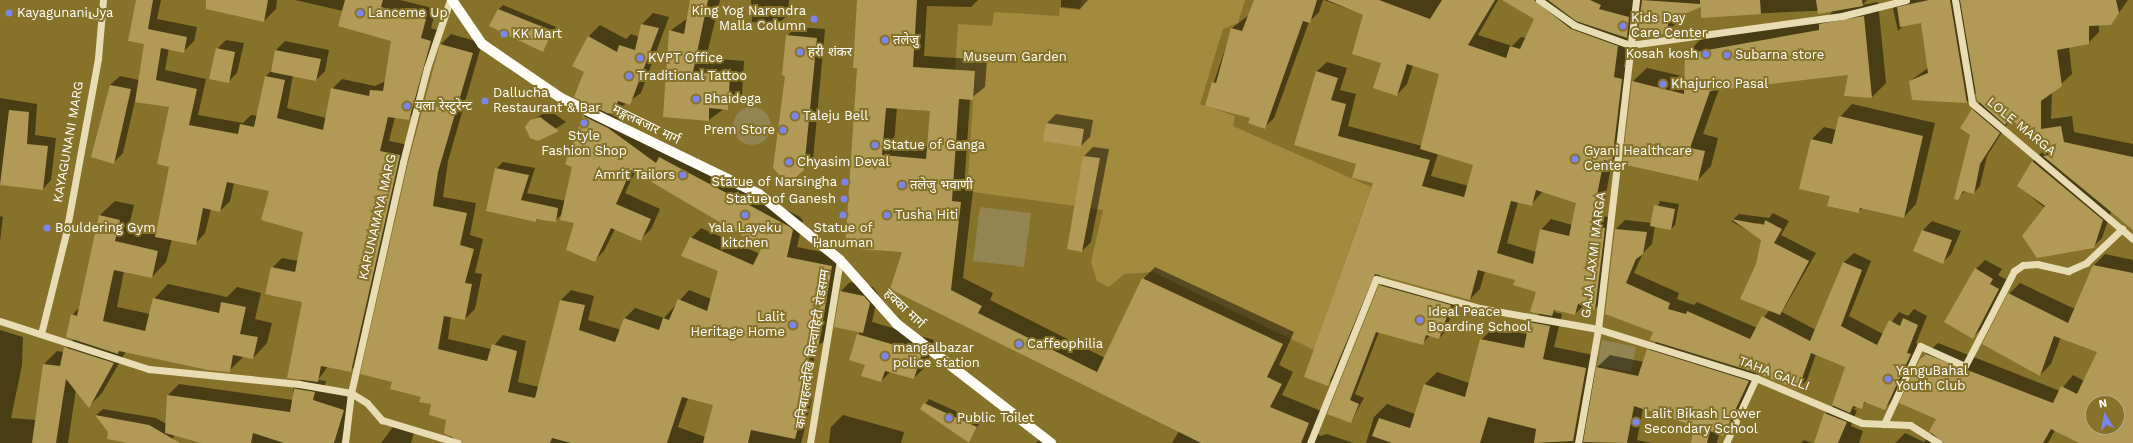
<!DOCTYPE html>
<meta charset="utf-8">
<style>
body{margin:0}
#map{position:relative;width:2133px;height:443px;overflow:hidden;background:#877229;font-family:"Work Sans","Noto Sans Devanagari",sans-serif}
div>[style]{position:absolute}
.green>*{inset:0;background:#a38b3d}
.water>*{inset:0;background:#938451}
.round{border-radius:50%}
.shadow>*{inset:0;background:#0007}
.building>*{inset:0;background:#b09a55}
.minor>*{height:7px;margin:-3.5px;padding:0 3.5px;transform-origin:3.5px;border-radius:3.5px;background:#e8dcb4}
.major>*{height:10px;margin:-5px;padding:0 5px;transform-origin:5px;border-radius:5px;background:#fefdf6}
.dots>*{width:11px;height:11px;translate:-50% -50%;box-sizing:border-box;border:2px solid #877229;border-radius:50%}
span{translate:-50% -50%;white-space:nowrap;text-align:center;line-height:1.15;-webkit-text-stroke:4px #877229;paint-order:stroke}
.poi-label{font-size:13px;color:#fff}
.right{translate:-100% -50%;text-align:right}
.left{translate:0 -50%;text-align:left}
.park-label{font-size:13px;color:#fdfbf5}
.street-label{font-size:13px;color:#fff}
.north{position:absolute;left:2085px;top:395px;width:40px;height:40px;box-sizing:border-box;background:#877229;border:1px solid #b7aa7f;border-radius:50%;rotate:350deg;font-size:11px;font-weight:700;line-height:16px;text-align:center;color:#fff}
.north::after{content:'';display:block;margin:auto;width:14px;height:18px;background:#7b84ef;clip-path:polygon(50% 0,100% 100%,50% 72%,0 100%)}
</style>
<div id="map">
<div class="green">
<i style="clip-path:polygon(1081px 0,1245px 0,1238px 23px,1223px 29px,1200px 104px,1235px 116px,1233px 126px,1371px 187px,1314px 350px,1153px 272px,1124px 274px,1109px 287px,1097px 281px,1091px 262px,1103px 210px,967px 191px,975px 72px,955px 70px,958px 24px,992px 26px,994px 12px,1059px 16px,1060px 8px,1080px 10px)"></i>
</div>
<div class="water">
<i class="round" style="left:733px;top:107px;width:38px;height:38px"></i>
<i style="clip-path:polygon(980px 207px,1031px 213px,1024px 267px,973px 261px)"></i>
<i style="clip-path:polygon(1602px 340px,1636px 347px,1631px 372px,1597px 365px)"></i>
</div>
<div class="shadow">
<i style="clip-path:polygon(137px 0,161px 0,157px 19px,197px 27px,194px 41px,184px 51px,169px 48px,165px 70px,206px 79px,198px 115px,243px 123px,251px 115px,258px 116px,266px 76px,272px 70px,276px 50px,285px 41px,329px 50px,325px 71px,316px 80px,293px 75px,287px 108px,326px 118px,332px 89px,342px 79px,375px 86px,386px 81px,392px 40px,343px 11px,295px 0,400px 0,436px 9px,431px 28px,440px 31px,418px 109px,408px 119px,395px 117px,389px 141px,409px 145px,360px 361px,350px 371px,328px 366px,318px 380px,326px 381px,324px 389px,354px 399px,341px 443px,205px 443px,176px 431px,171px 443px,133px 443px,109px 432px,96px 415px,103px 409px,156px 418px,175px 429px,168px 395px,179px 384px,293px 400px,293px 388px,302px 379px,303px 301px,272px 268px,282px 258px,298px 261px,305px 231px,270px 190px,234px 183px,230px 201px,220px 211px,211px 209px,205px 233px,195px 244px,172px 239px,166px 262px,152px 277px,124px 271px,117px 307px,150px 314px,154px 299px,168px 284px,227px 297px,237px 287px,261px 293px,255px 319px,272px 323px,267px 343px,253px 358px,244px 356px,229px 371px,126px 351px,102px 393px,89px 406px,76px 389px,68px 443px,0 443px,0 330px,23px 337px,22px 365px,11px 418px,36px 420px,44px 364px,57px 351px,64px 352px,74px 339px,72px 315px,79px 308px,100px 215px,115px 201px,134px 205px,129px 226px,156px 232px,170px 166px,170px 106px,135px 101px,123px 153px,114px 162px,110px 85px,120px 76px,139px 80px,145px 44px)"></i>
<i style="clip-path:polygon(210px 0,277px 0,276px 9px,264px 21px)"></i>
<i style="clip-path:polygon(691px 0,720px 0,706px 58px,744px 61px,742px 95px,709px 120px,670px 31px,688px 18px)"></i>
<i style="clip-path:polygon(751px 0,789px 0,788px 15px,778px 24px,752px 22px)"></i>
<i style="clip-path:polygon(evenodd,863px 0,978px 0,971px 7px,927px 6px,924px 56px,987px 60px,985px 87px,970px 99px,964px 189px,973px 190px,963px 278px,993px 293px,990px 300px,1105px 358px,1143px 279px,1155px 267px,1294px 332px,1279px 365px,1293px 372px,1282px 395px,1321px 411px,1313px 428px,1320px 436px,1327px 434px,1353px 443px,1172px 443px,1179px 431px,892px 288px,904px 251px,846px 247px,863px 0,897px 107px,931px 110px,928px 146px,894px 144px,897px 107px)"></i>
<i style="clip-path:polygon(1061px 0,1088px 0,1080px 9px,1061px 7px)"></i>
<i style="clip-path:polygon(1269px 0,1323px 0,1319px 12px,1309px 22px,1274px 118px,1264px 128px,1251px 117px,1206px 106px,1232px 28px)"></i>
<i style="clip-path:polygon(evenodd,1324px 0,1498px 0,1478px 35px,1512px 46px,1521px 37px,1526px 38px,1535px 19px,1504px 0,1867px 0,1862px 5px,1878px 2px,1886px 83px,1872px 97px,1850px 74px,1719px 89px,1703px 134px,1718px 138px,1711px 166px,1698px 180px,1633px 81px,1647px 68px,1686px 77px,1686px 54px,1700px 40px,1827px 17px,1834px 10px,1702px 16px,1702px 5px,1678px 16px,1677px 22px,1667px 32px,1638px 37px,1638px 25px,1628px 36px,1624px 67px,1632px 69px,1622px 151px,1612px 161px,1602px 216px,1614px 218px,1605px 299px,1595px 309px,1584px 305px,1575px 314px,1557px 309px,1554px 312px,1562px 314px,1554px 347px,1598px 356px,1595px 369px,1610px 355px,1644px 362px,1648px 350px,1657px 341px,1654px 331px,1606px 313px,1616px 229px,1625px 220px,1652px 223px,1660px 201px,1679px 204px,1675px 225px,1671px 229px,1655px 226px,1652px 244px,1643px 253px,1634px 273px,1679px 293px,1677px 299px,1694px 305px,1697px 302px,1757px 328px,1770px 309px,1757px 264px,1762px 239px,1731px 221px,1739px 214px,1769px 218px,1773px 213px,1789px 221px,1781px 235px,1816px 253px,1782px 312px,1816px 330px,1844px 262px,1854px 253px,1871px 261px,1849px 316px,1883px 334px,1899px 312px,1908px 316px,1914px 309px,1927px 316px,1916px 343px,1919px 345px,1894px 399px,1884px 409px,1867px 402px,1853px 409px,1857px 410px,1851px 426px,1863px 431px,1859px 443px,1815px 443px,1825px 414px,1834px 405px,1846px 366px,1816px 354px,1807px 380px,1798px 389px,1759px 373px,1735px 422px,1723px 435px,1719px 433px,1717px 443px,1692px 443px,1695px 426px,1643px 408px,1637px 440px,1652px 443px,1366px 443px,1374px 417px,1387px 404px,1415px 414px,1425px 384px,1437px 372px,1469px 383px,1481px 340px,1493px 328px,1527px 334px,1530px 322px,1540px 313px,1537px 291px,1516px 279px,1485px 271px,1480px 289px,1470px 299px,1380px 275px,1337px 375px,1327px 385px,1374px 183px,1357px 163px,1295px 145px,1316px 72px,1327px 62px,1347px 68px,1340px 90px,1356px 94px,1348px 126px,1422px 146px,1441px 74px,1413px 65px,1407px 84px,1397px 95px,1364px 15px,1324px 0,1438px 154px,1475px 165px,1469px 186px,1431px 176px,1438px 154px,1324px 0,1543px 191px,1577px 202px,1572px 225px,1551px 219px,1541px 230px,1536px 252px,1507px 243px,1518px 202px,1531px 205px,1543px 191px,1324px 0,1756px 223px,1769px 225px,1758px 226px,1756px 223px)"></i>
<i style="clip-path:polygon(1902px 0,2128px 0,2111px 24px,2099px 24px,2099px 32px,2088px 43px,2069px 47px,2072px 74px,2052px 92px,2051px 119px,2072px 116px,2074px 132px,2133px 144px,2133px 228px,2111px 212px,2102px 238px,2093px 247px,2018px 186px,2033px 161px,2042px 152px,2045px 155px,2048px 152px,2011px 118px,1987px 156px,1980px 186px,1974px 193px,1965px 191px,1957px 199px,1972px 135px,1973px 110px,1980px 102px,1976px 93px,1967px 102px,1910px 81px,1928px 68px,1922px 22px,1904px 25px,1898px 31px,1893px 9px)"></i>
<i style="clip-path:polygon(503px 5px,556px 27px,543px 51px,498px 10px)"></i>
<i style="clip-path:polygon(653px 13px,669px 17px,641px 93px,614px 112px,585px 71px,574px 66px,589px 36px,600px 25px,626px 39px,631px 34px,639px 37px,642px 24px)"></i>
<i style="clip-path:polygon(796px 27px,825px 29px,813px 160px,804px 169px,786px 75px,787px 36px)"></i>
<i style="clip-path:polygon(evenodd,451px 34px,482px 43px,448px 161px,443px 197px,476px 203px,470px 235px,483px 239px,475px 273px,482px 274px,475px 309px,465px 319px,451px 316px,448px 339px,491px 349px,503px 335px,526px 341px,518px 382px,539px 387px,561px 300px,571px 290px,594px 296px,588px 320px,621px 330px,625px 318px,635px 308px,664px 318px,689px 290px,711px 299px,719px 270px,691px 238px,701px 228px,760px 254px,763px 247px,635px 172px,625px 193px,660px 209px,651px 229px,640px 240px,615px 229px,604px 251px,594px 261px,576px 222px,563px 213px,555px 221px,538px 218px,535px 221px,496px 169px,503px 162px,535px 168px,527px 193px,566px 201px,584px 116px,594px 106px,618px 118px,665px 153px,670px 148px,800px 217px,803px 220px,797px 247px,842px 256px,827px 338px,816px 348px,807px 398px,812px 399px,801px 443px,443px 443px,451px 435px,448px 419px,422px 396px,393px 381px,409px 163px,441px 44px,451px 34px,688px 398px,714px 404px,705px 437px,678px 427px,688px 398px)"></i>
<i style="clip-path:polygon(226px 40px,244px 43px,237px 73px,228px 82px,217px 49px)"></i>
<i style="clip-path:polygon(0 98px,37px 104px,35px 135px,56px 138px,51px 180px,43px 189px,0 184px)"></i>
<i style="clip-path:polygon(1852px 104px,1935px 123px,1916px 204px,1904px 217px,1863px 207px,1859px 212px,1831px 195px,1800px 188px,1812px 139px,1824px 127px,1837px 130px,1840px 117px)"></i>
<i style="clip-path:polygon(549px 110px,566px 122px,538px 140px,531px 121px)"></i>
<i style="clip-path:polygon(1056px 114px,1093px 120px,1090px 137px,1081px 146px,1044px 140px,1047px 123px)"></i>
<i style="clip-path:polygon(1093px 147px,1109px 149px,1091px 242px,1082px 251px,1068px 248px,1084px 156px)"></i>
<i style="clip-path:polygon(0 216px,3px 217px,0 241px)"></i>
<i style="clip-path:polygon(1932px 221px,1961px 231px,1951px 254px,1942px 263px,1923px 230px)"></i>
<i style="clip-path:polygon(evenodd,2105px 254px,2133px 260px,2133px 443px,2082px 443px,2055px 430px,2048px 443px,1895px 443px,1905px 433px,1924px 442px,1933px 432px,1938px 418px,1920px 359px,1938px 343px,2060px 391px,2073px 375px,2084px 381px,2098px 352px,2061px 337px,2051px 364px,2040px 375px,2009px 294px,2020px 283px,2075px 309px,2093px 266px,2105px 254px,2093px 403px,2117px 403px,2117px 427px,2093px 427px,2093px 403px)"></i>
<i style="clip-path:polygon(1985px 260px,2002px 269px,1998px 275px,2007px 280px,1982px 328px,1973px 337px,1976px 269px)"></i>
<i style="clip-path:polygon(1386px 279px,1457px 299px,1445px 332px,1439px 338px,1430px 335px,1422px 344px,1379px 332px,1355px 394px,1364px 398px,1351px 422px,1329px 413px,1380px 286px)"></i>
<i style="clip-path:polygon(850px 282px,873px 287px,878px 294px,872px 322px,934px 340px,927px 365px,914px 378px,891px 371px,881px 381px,866px 364px,850px 360px,860px 331px,841px 291px)"></i>
<i style="clip-path:polygon(929px 399px,980px 422px,969px 443px,922px 409px)"></i>
<i style="clip-path:polygon(843px 415px,904px 432px,901px 443px,829px 443px,831px 427px)"></i>
<i style="clip-path:polygon(393px 427px,414px 432px,411px 443px,381px 443px)"></i>
<i style="clip-path:polygon(1040px 439px,1047px 443px,1036px 443px)"></i>
<i style="clip-path:polygon(1804px 440px,1812px 443px,1801px 443px)"></i>
</div>
<div class="building">
<i style="clip-path:polygon(136px 0,153px 0,148px 29px,187px 37px,184px 53px,161px 48px,156px 80px,197px 89px,189px 125px,238px 134px,240px 124px,254px 127px,265px 76px,285px 80px,277px 118px,323px 130px,331px 88px,369px 96px,370px 90px,383px 91px,391px 41px,338px 26px,345px 0,383px 0,381px 7px,426px 19px,421px 38px,431px 41px,409px 120px,388px 117px,380px 151px,400px 155px,351px 372px,321px 366px,318px 382px,287px 378px,302px 302px,265px 294px,271px 267px,295px 272px,303px 232px,261px 220px,269px 191px,227px 182px,220px 212px,203px 208px,196px 245px,155px 237px,169px 167px,157px 164px,169px 107px,135px 102px,144px 44px,128px 41px)"></i>
<i style="clip-path:polygon(206px 0,268px 0,264px 22px,206px 9px)"></i>
<i style="clip-path:polygon(690px 0,708px 0,693px 72px,730px 75px,728px 110px,709px 108px,709px 121px,663px 117px,669px 30px,684px 34px)"></i>
<i style="clip-path:polygon(evenodd,857px 0,917px 0,913px 67px,975px 71px,973px 100px,959px 99px,952px 201px,961px 202px,951px 290px,982px 306px,978px 313px,1097px 372px,1142px 278px,1283px 344px,1267px 377px,1282px 384px,1270px 407px,1309px 423px,1301px 443px,1201px 443px,890px 289px,902px 252px,845px 248px,857px 68px,853px 68px,857px 0,886px 108px,930px 111px,926px 159px,882px 155px,886px 108px)"></i>
<i style="clip-path:polygon(1254px 0,1317px 0,1310px 23px,1303px 21px,1265px 129px,1248px 123px,1250px 118px,1205px 106px,1212px 82px,1216px 83px,1231px 28px,1242px 31px)"></i>
<i style="clip-path:polygon(evenodd,1327px 0,1379px 0,1430px 19px,1442px 0,1495px 0,1468px 45px,1506px 58px,1510px 46px,1520px 49px,1534px 19px,1502px 0,1534px 0,1571px 29px,1618px 46px,1614px 77px,1622px 79px,1612px 162px,1604px 160px,1592px 220px,1592px 226px,1605px 228px,1595px 310px,1578px 304px,1575px 315px,1554px 310px,1552px 316px,1530px 312px,1536px 292px,1513px 285px,1515px 280px,1478px 270px,1470px 300px,1375px 274px,1328px 386px,1304px 377px,1373px 183px,1352px 178px,1356px 164px,1294px 145px,1316px 71px,1338px 78px,1331px 100px,1346px 104px,1338px 136px,1430px 160px,1422px 186px,1464px 197px,1473px 165px,1420px 149px,1439px 74px,1407px 64px,1397px 96px,1373px 88px,1381px 63px,1352px 54px,1363px 15px,1327px 0,1536px 190px,1576px 203px,1569px 236px,1540px 229px,1533px 264px,1497px 253px,1511px 201px,1532px 206px,1536px 190px)"></i>
<i style="clip-path:polygon(1548px 0,1590px 0,1601px 5px,1599px 9px,1629px 17px,1627px 38px,1576px 21px)"></i>
<i style="clip-path:polygon(1642px 0,1700px 4px,1700px 0,1760px 0,1761px 14px,1701px 18px,1701px 7px,1668px 21px,1668px 28px,1680px 31px,1637px 38px)"></i>
<i style="clip-path:polygon(1816px 0,1862px 0,1863px 6px,1818px 14px)"></i>
<i style="clip-path:polygon(1929px 0,1950px 0,1967px 103px,1912px 100px,1909px 81px,1928px 73px,1921px 23px,1900px 27px,1897px 7px)"></i>
<i style="clip-path:polygon(1960px 0,2116px 0,2119px 13px,2111px 25px,2089px 26px,2089px 44px,2057px 50px,2062px 86px,2041px 101px,2041px 129px,2061px 126px,2064px 142px,2133px 157px,2133px 230px,2043px 156px,2050px 155px,2010px 118px,2005px 125px,1977px 100px)"></i>
<i style="clip-path:polygon(498px 9px,553px 31px,543px 52px,489px 26px)"></i>
<i style="clip-path:polygon(1864px 16px,1872px 98px,1844px 96px,1848px 75px,1710px 91px,1690px 148px,1705px 151px,1698px 181px,1622px 164px,1632px 81px,1684px 94px,1685px 54px,1819px 30px,1819px 24px)"></i>
<i style="clip-path:polygon(641px 24px,659px 28px,630px 105px,618px 101px,614px 113px,607px 113px,574px 97px,584px 72px,572px 66px,588px 36px,617px 52px,619px 45px,635px 50px)"></i>
<i style="clip-path:polygon(786px 35px,817px 38px,804px 170px,795px 178px,781px 177px,773px 168px,785px 76px,782px 75px)"></i>
<i style="clip-path:polygon(440px 44px,473px 53px,438px 172px,433px 206px,467px 213px,460px 245px,474px 249px,465px 283px,472px 284px,465px 320px,444px 316px,438px 349px,487px 361px,492px 344px,517px 351px,508px 392px,535px 398px,560px 300px,585px 305px,579px 330px,615px 342px,624px 318px,659px 330px,663px 318px,669px 320px,678px 299px,707px 311px,718px 271px,681px 256px,690px 237px,753px 265px,762px 247px,631px 170px,616px 204px,651px 219px,641px 241px,611px 228px,595px 262px,566px 250px,574px 223px,560px 220px,572px 167px,565px 164px,583px 116px,608px 128px,656px 163px,659px 157px,790px 227px,793px 230px,787px 257px,832px 266px,818px 349px,809px 347px,797px 408px,803px 409px,795px 439px,751px 430px,748px 443px,703px 443px,713px 405px,682px 397px,667px 443px,571px 443px,552px 438px,550px 443px,463px 443px,444px 433px,446px 420px,429px 415px,431px 404px,419px 402px,421px 397px,390px 389px,392px 382px,360px 374px,408px 163px)"></i>
<i style="clip-path:polygon(216px 48px,235px 52px,229px 83px,209px 79px)"></i>
<i style="clip-path:polygon(275px 50px,321px 59px,316px 81px,271px 72px)"></i>
<i style="clip-path:polygon(110px 85px,131px 89px,114px 164px,91px 157px)"></i>
<i style="clip-path:polygon(1972px 109px,2000px 133px,1980px 164px,1974px 194px,1963px 191px,1958px 200px,1954px 199px,1970px 135px,1960px 128px)"></i>
<i style="clip-path:polygon(9px 110px,29px 112px,27px 144px,48px 146px,43px 190px,0 185px)"></i>
<i style="clip-path:polygon(1839px 116px,1923px 136px,1904px 218px,1860px 208px,1859px 213px,1827px 206px,1830px 196px,1799px 189px,1811px 139px,1832px 144px)"></i>
<i style="clip-path:polygon(540px 117px,559px 131px,538px 141px,530px 138px,525px 127px,530px 120px)"></i>
<i style="clip-path:polygon(1046px 123px,1084px 129px,1081px 147px,1043px 141px)"></i>
<i style="clip-path:polygon(1083px 156px,1100px 158px,1082px 252px,1067px 249px)"></i>
<i style="clip-path:polygon(2032px 161px,2103px 220px,2094px 248px,2037px 258px,2022px 236px,2045px 206px,2017px 186px)"></i>
<i style="clip-path:polygon(495px 168px,529px 175px,521px 200px,558px 208px,556px 222px,536px 219px,536px 222px,486px 211px)"></i>
<i style="clip-path:polygon(1654px 205px,1675px 209px,1671px 230px,1650px 226px)"></i>
<i style="clip-path:polygon(99px 215px,120px 220px,115px 241px,158px 251px,152px 278px,114px 270px,103px 321px,145px 331px,153px 298px,219px 313px,221px 302px,246px 307px,240px 334px,258px 337px,253px 359px,233px 355px,230px 372px,208px 370px,119px 351px,118px 354px,66px 337px,71px 314px,77px 316px)"></i>
<i style="clip-path:polygon(1731px 219px,1764px 225px,1765px 220px,1782px 229px,1774px 243px,1809px 261px,1780px 315px,1740px 299px,1756px 264px,1761px 240px)"></i>
<i style="clip-path:polygon(1615px 229px,1647px 232px,1643px 254px,1636px 259px,1626px 283px,1670px 303px,1668px 309px,1686px 314px,1687px 311px,1750px 339px,1762px 316px,1810px 341px,1843px 262px,1862px 270px,1841px 326px,1877px 345px,1889px 320px,1900px 326px,1903px 318px,1918px 325px,1907px 353px,1911px 354px,1885px 410px,1864px 402px,1862px 409px,1853px 406px,1850px 413px,1832px 405px,1845px 367px,1811px 353px,1798px 390px,1757px 373px,1650px 340px,1653px 332px,1605px 314px)"></i>
<i style="clip-path:polygon(1922px 230px,1952px 240px,1943px 264px,1913px 251px)"></i>
<i style="clip-path:polygon(evenodd,2093px 265px,2133px 273px,2133px 443px,2079px 443px,2051px 429px,2043px 443px,1944px 443px,1929px 431px,1936px 419px,1899px 403px,1920px 359px,1926px 354px,2053px 403px,2061px 386px,2077px 394px,2097px 352px,2054px 336px,2040px 376px,1982px 344px,2008px 293px,2068px 323px,2093px 265px,2093px 403px,2117px 403px,2117px 427px,2093px 427px,2093px 403px)"></i>
<i style="clip-path:polygon(1975px 268px,1993px 279px,1990px 284px,1999px 289px,1973px 339px,1944px 322px)"></i>
<i style="clip-path:polygon(1379px 285px,1451px 305px,1439px 339px,1426px 335px,1423px 345px,1376px 332px,1350px 400px,1359px 404px,1351px 423px,1327px 414px)"></i>
<i style="clip-path:polygon(840px 291px,864px 296px,870px 303px,863px 333px,834px 327px)"></i>
<i style="clip-path:polygon(1529px 322px,1550px 326px,1543px 359px,1586px 368px,1573px 441px,1534px 443px,1536px 429px,1488px 417px,1480px 443px,1392px 443px,1372px 436px,1379px 418px,1410px 428px,1424px 384px,1465px 397px,1480px 339px,1524px 348px)"></i>
<i style="clip-path:polygon(857px 334px,922px 353px,914px 379px,885px 371px,881px 382px,861px 376px,865px 365px,849px 360px)"></i>
<i style="clip-path:polygon(64px 347px,114px 363px,89px 408px,66px 379px,56px 443px,32px 443px,43px 364px,60px 366px)"></i>
<i style="clip-path:polygon(1647px 349px,1749px 381px,1723px 436px,1710px 431px,1707px 443px,1691px 443px,1694px 426px,1634px 406px,1627px 443px,1583px 442px,1596px 367px,1638px 376px)"></i>
<i style="clip-path:polygon(291px 388px,315px 392px,313px 400px,344px 410px,334px 443px,284px 443px,253px 433px,251px 443px,201px 443px,165px 433px,167px 395px,290px 412px,294px 389px)"></i>
<i style="clip-path:polygon(924px 403px,977px 427px,969px 443px,920px 409px)"></i>
<i style="clip-path:polygon(1824px 413px,1847px 422px,1838px 443px,1814px 443px)"></i>
<i style="clip-path:polygon(95px 415px,149px 425px,180px 443px,128px 443px,107px 439px,108px 432px)"></i>
</div>
<div class="minor">
<i style="left:1539px;top:0;width:43px;rotate:35.5deg"></i>
<i style="left:1574px;top:25px;width:59px;rotate:19.7deg"></i>
<i style="left:1630px;top:45px;width:214px;rotate:-7.8deg"></i>
<i style="left:1842px;top:16px;width:66px;rotate:-14deg"></i>
<i style="left:1955px;top:0;width:104px;rotate:80.6deg"></i>
<i style="left:1972px;top:103px;width:211px;rotate:40.2deg"></i>
<i style="left:50px;top:11px;width:52px;rotate:5.5deg"></i>
<i style="left:0;top:321px;width:157px;rotate:17.9deg"></i>
<i style="left:149px;top:369px;width:151px;rotate:5.7deg"></i>
<i style="left:299px;top:384px;width:53px;rotate:9.8deg"></i>
<i style="left:351px;top:393px;width:19px;rotate:32deg"></i>
<i style="left:367px;top:403px;width:23px;rotate:49deg"></i>
<i style="left:382px;top:420px;width:79px;rotate:16.8deg"></i>
<i style="left:41px;top:334px;width:104px;rotate:-76.1deg"></i>
<i style="left:66px;top:233px;width:178px;rotate:-79.6deg"></i>
<i style="left:98px;top:58px;width:58px;rotate:-85.1deg"></i>
<i style="left:1884px;top:424px;width:86px;rotate:-65.2deg"></i>
<i style="left:1920px;top:346px;width:49px;rotate:24deg"></i>
<i style="left:1965px;top:366px;width:107px;rotate:-62.7deg"></i>
<i style="left:2014px;top:271px;width:11px;rotate:-34deg"></i>
<i style="left:2023px;top:265px;width:14px;rotate:-4deg"></i>
<i style="left:2037px;top:264px;width:32px;rotate:13deg"></i>
<i style="left:2068px;top:271px;width:20px;rotate:-24deg"></i>
<i style="left:2086px;top:263px;width:50px;rotate:-43.4deg"></i>
<i style="left:345px;top:443px;width:50px;rotate:-83.2deg"></i>
<i style="left:351px;top:393px;width:237px;rotate:-77.3deg"></i>
<i style="left:403px;top:162px;width:97px;rotate:-75.7deg"></i>
<i style="left:427px;top:68px;width:72px;rotate:-71.3deg"></i>
<i style="left:810px;top:443px;width:185px;rotate:-80.7deg"></i>
<i style="left:1310px;top:443px;width:177px;rotate:-68.1deg"></i>
<i style="left:1376px;top:279px;width:107px;rotate:15.7deg"></i>
<i style="left:1479px;top:308px;width:121px;rotate:10deg"></i>
<i style="left:1598px;top:329px;width:165px;rotate:17.2deg"></i>
<i style="left:1756px;top:378px;width:115px;rotate:23deg"></i>
<i style="left:1862px;top:423px;width:48px;rotate:2.4deg"></i>
<i style="left:1910px;top:425px;width:34px;rotate:32deg"></i>
<i style="left:1578px;top:443px;width:116px;rotate:-80deg"></i>
<i style="left:1598px;top:329px;width:331px;rotate:-83.4deg"></i>
<i style="left:1726px;top:443px;width:72px;rotate:-65.2deg"></i>
</div>
<div class="major">
<i style="left:452px;top:0;width:53px;rotate:55.7deg"></i>
<i style="left:482px;top:44px;width:96px;rotate:34.4deg"></i>
<i style="left:561px;top:98px;width:220px;rotate:25.9deg"></i>
<i style="left:759px;top:194px;width:104px;rotate:39.2deg"></i>
<i style="left:840px;top:260px;width:86px;rotate:48.3deg"></i>
<i style="left:897px;top:324px;width:195px;rotate:37.7deg"></i>
</div>
<div class="dots">
<i style="left:9px;top:13px;background:#7b84ef"></i>
<i style="left:360px;top:13px;background:#7b84ef"></i>
<i style="left:814px;top:19px;background:#7b84ef"></i>
<i style="left:1623px;top:26px;background:#7b84ef"></i>
<i style="left:504px;top:34px;background:#7b84ef"></i>
<i style="left:885px;top:40px;background:#7b84ef"></i>
<i style="left:800px;top:52px;background:#7b84ef"></i>
<i style="left:1706px;top:54px;background:#7b84ef"></i>
<i style="left:1727px;top:55px;background:#7b84ef"></i>
<i style="left:640px;top:58px;background:#7b84ef"></i>
<i style="left:629px;top:76px;background:#7b84ef"></i>
<i style="left:1663px;top:84px;background:#7b84ef"></i>
<i style="left:696px;top:99px;background:#7b84ef"></i>
<i style="left:485px;top:101px;background:#7b84ef"></i>
<i style="left:407px;top:106px;background:#7b84ef"></i>
<i style="left:795px;top:116px;background:#7b84ef"></i>
<i style="left:584px;top:123px;background:#7b84ef"></i>
<i style="left:783px;top:130px;background:#7b84ef"></i>
<i style="left:875px;top:145px;background:#7b84ef"></i>
<i style="left:1575px;top:159px;background:#7b84ef"></i>
<i style="left:789px;top:162px;background:#7b84ef"></i>
<i style="left:683px;top:175px;background:#7b84ef"></i>
<i style="left:845px;top:182px;background:#7b84ef"></i>
<i style="left:902px;top:185px;background:#7b84ef"></i>
<i style="left:844px;top:199px;background:#7b84ef"></i>
<i style="left:745px;top:215px;background:#7b84ef"></i>
<i style="left:843px;top:215px;background:#7b84ef"></i>
<i style="left:887px;top:215px;background:#7b84ef"></i>
<i style="left:47px;top:228px;background:#7b84ef"></i>
<i style="left:1420px;top:320px;background:#7b84ef"></i>
<i style="left:793px;top:325px;background:#7b84ef"></i>
<i style="left:1019px;top:344px;background:#7b84ef"></i>
<i style="left:885px;top:356px;background:#7b84ef"></i>
<i style="left:1888px;top:379px;background:#7b84ef"></i>
<i style="left:949px;top:418px;background:#7b84ef"></i>
<i style="left:1636px;top:422px;background:#7b84ef"></i>
</div>
<div class="poi-label">
<span class="right" style="left:806px;top:19px">King Yog Narendra<br>Malla Column</span>
<span class="left" style="left:17px;top:13px">Kayagunani Jya</span>
<span class="left" style="left:368px;top:13px">Lanceme Up</span>
<span class="left" style="left:1631px;top:26px">Kids Day<br>Care Center</span>
<span class="left" style="left:512px;top:34px">KK Mart</span>
<span class="left" style="left:893px;top:40px">तलेजु</span>
<span class="left" style="left:808px;top:52px">हरी शंकर</span>
<span class="right" style="left:1698px;top:54px">Kosah kosh</span>
<span class="left" style="left:1735px;top:55px">Subarna store</span>
<span class="left" style="left:648px;top:58px">KVPT Office</span>
<span class="left" style="left:637px;top:76px">Traditional Tattoo</span>
<span class="left" style="left:1671px;top:84px">Khajurico Pasal</span>
<span class="left" style="left:493px;top:101px">Dallucha<br>Restaurant &amp; Bar</span>
<span class="left" style="left:704px;top:99px">Bhaidega</span>
<span class="left" style="left:415px;top:106px">यला रेस्टुरेन्ट</span>
<span class="left" style="left:803px;top:116px">Taleju Bell</span>
<span class="right" style="left:775px;top:130px">Prem Store</span>
<span style="left:584px;top:144px">Style<br>Fashion Shop</span>
<span class="left" style="left:883px;top:145px">Statue of Ganga</span>
<span class="left" style="left:1584px;top:159px">Gyani Healthcare<br>Center</span>
<span class="left" style="left:797px;top:162px">Chyasim Deval</span>
<span class="right" style="left:675px;top:175px">Amrit Tailors</span>
<span class="right" style="left:837px;top:182px">Statue of Narsingha</span>
<span class="left" style="left:910px;top:185px">तलेजु भवाणी</span>
<span class="right" style="left:836px;top:199px">Statue of Ganesh</span>
<span class="left" style="left:895px;top:215px">Tusha Hiti</span>
<span class="left" style="left:55px;top:228px">Bouldering Gym</span>
<span style="left:745px;top:236px">Yala Layeku<br>kitchen</span>
<span style="left:843px;top:236px">Statue of<br>Hanuman</span>
<span class="left" style="left:1428px;top:320px">Ideal Peace<br>Boarding School</span>
<span class="right" style="left:785px;top:325px">Lalit<br>Heritage Home</span>
<span class="left" style="left:1027px;top:344px">Caffeophilia</span>
<span class="left" style="left:893px;top:356px">mangalbazar<br>police station</span>
<span class="left" style="left:1896px;top:379px">YanguBahal<br>Youth Club</span>
<span class="left" style="left:1644px;top:422px">Lalit Bikash Lower<br>Secondary School</span>
<span class="left" style="left:957px;top:418px">Public Toilet</span>
</div>
<div class="park-label">
<span style="left:1015px;top:57px">Museum Garden</span>
</div>
<div class="street-label">
<span style="left:646px;top:125px;rotate:26deg">मङ्गलबजार मार्ग</span>
<span style="left:2021px;top:127px;rotate:39deg">LOLE MARGA</span>
<span style="left:69px;top:142px;rotate:-80deg">KAYAGUNANI MARG</span>
<span style="left:378px;top:217px;rotate:-77deg">KARUNAMAYA MARG</span>
<span style="left:1594px;top:255px;rotate:-83deg">GAJA LAXMI MARGA</span>
<span style="left:904px;top:309px;rotate:43deg">हक्का मार्ग</span>
<span style="left:813px;top:349px;rotate:-81deg">कनिबाहलदेखि सिन्चाहिटी रोडसम्म</span>
<span style="left:1774px;top:374px;rotate:21deg">TAHA GALLI</span>
</div>
<div class="north">N</div>
</div>
